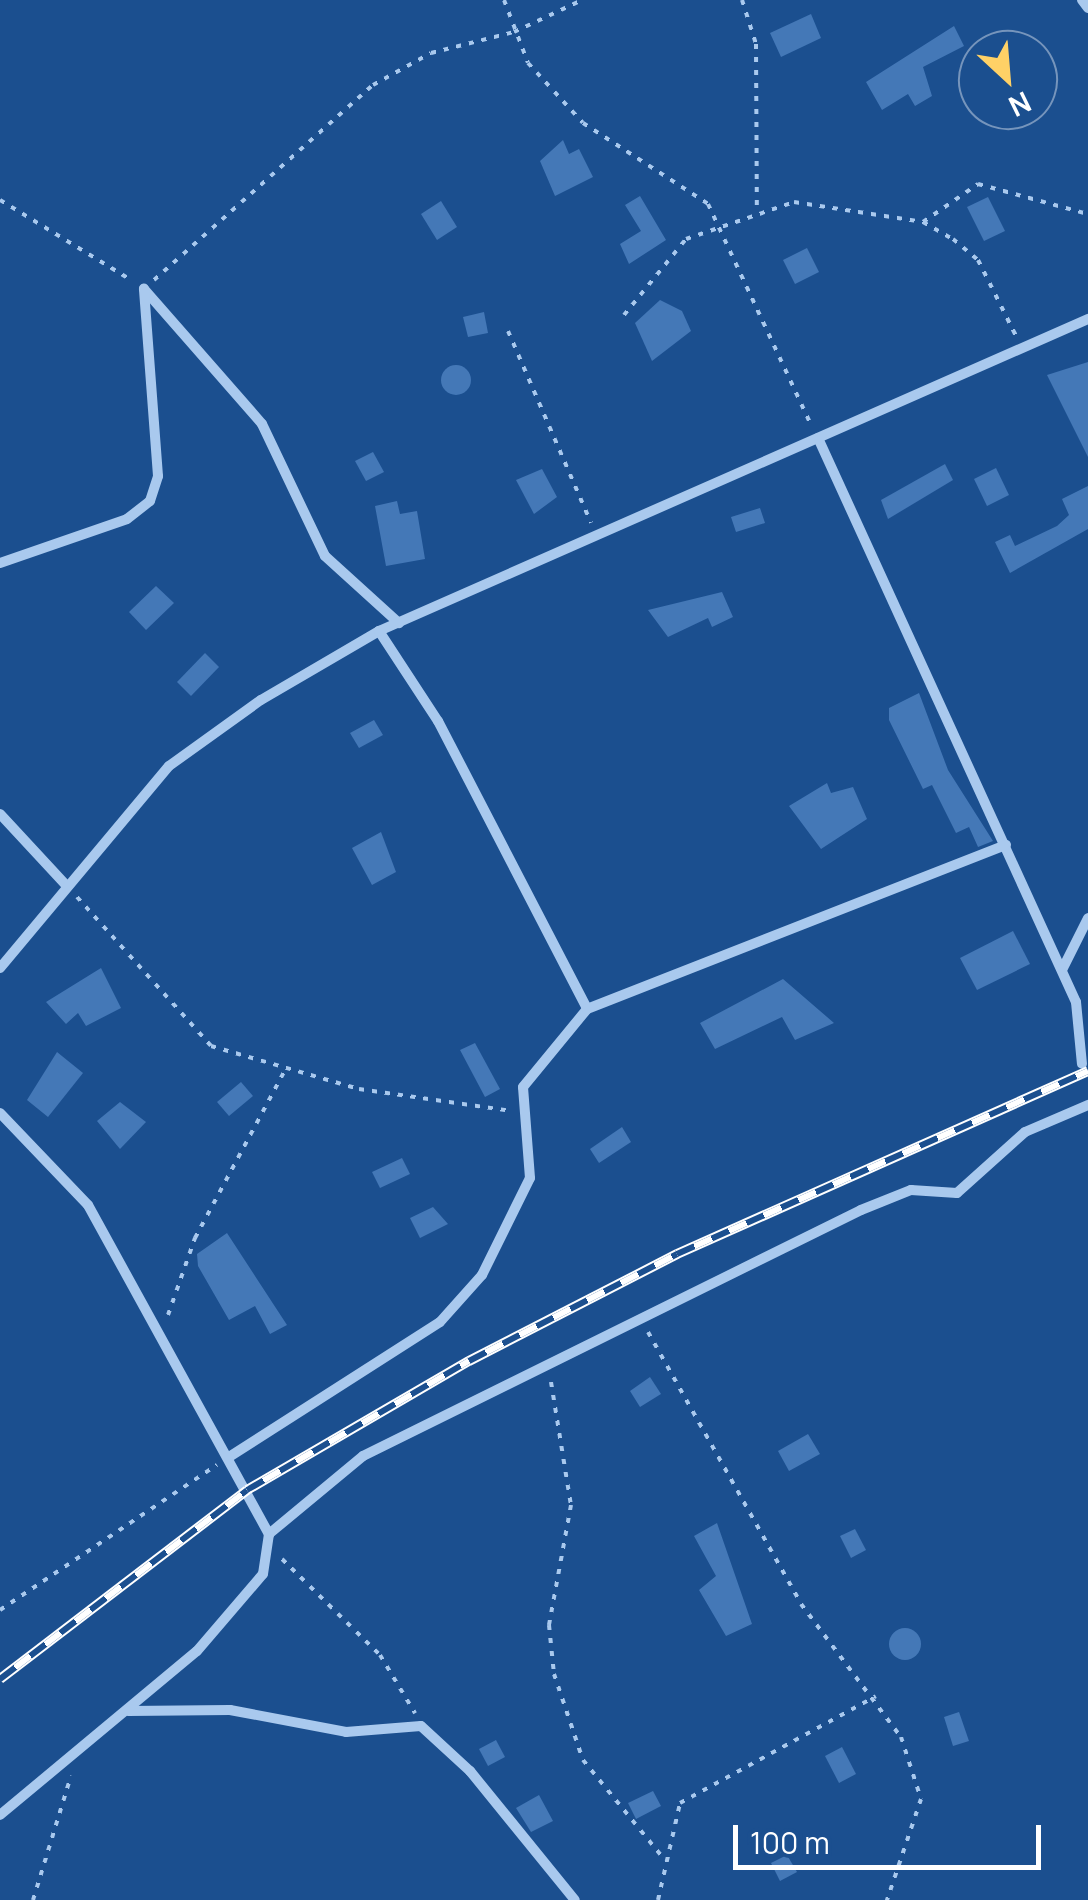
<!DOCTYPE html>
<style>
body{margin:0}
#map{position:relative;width:1088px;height:1900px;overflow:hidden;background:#1b4f8f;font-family:Manrope,sans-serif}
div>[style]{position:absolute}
.building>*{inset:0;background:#4478b7}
.round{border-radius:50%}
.path>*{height:4px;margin-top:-2px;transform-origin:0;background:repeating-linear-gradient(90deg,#a9c9ee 0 5px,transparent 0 13px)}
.street>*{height:10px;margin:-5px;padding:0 5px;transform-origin:5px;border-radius:5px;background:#a9c9ee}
.rail>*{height:10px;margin-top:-5px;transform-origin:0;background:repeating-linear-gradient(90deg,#1b4f8f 0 19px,#fff 0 38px);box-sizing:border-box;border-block:2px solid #fff}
span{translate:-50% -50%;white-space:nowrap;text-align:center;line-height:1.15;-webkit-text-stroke:8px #1b4f8f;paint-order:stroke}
.north{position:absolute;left:958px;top:30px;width:100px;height:100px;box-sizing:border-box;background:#1b4f8f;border:2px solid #7695bc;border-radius:50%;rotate:154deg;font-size:28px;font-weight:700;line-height:40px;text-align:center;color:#fff}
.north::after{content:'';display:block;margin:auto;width:35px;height:45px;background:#ffd166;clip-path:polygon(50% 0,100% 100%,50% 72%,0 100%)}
.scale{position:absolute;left:733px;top:1825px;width:308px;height:45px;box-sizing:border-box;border:5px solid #fff;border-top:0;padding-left:12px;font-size:30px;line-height:35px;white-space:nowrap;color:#fff;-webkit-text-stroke:8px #1b4f8f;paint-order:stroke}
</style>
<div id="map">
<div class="building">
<i style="clip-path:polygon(811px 14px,821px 38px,781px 57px,770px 33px)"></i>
<i style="clip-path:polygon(954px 26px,964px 46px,923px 67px,932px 96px,915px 106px,908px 94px,882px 110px,866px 82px)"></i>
<i style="clip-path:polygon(563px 140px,569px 154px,579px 149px,593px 177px,555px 196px,540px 161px)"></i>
<i style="clip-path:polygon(640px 196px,666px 240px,629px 264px,620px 244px,641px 231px,625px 205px)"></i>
<i style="clip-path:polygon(988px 197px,1005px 231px,984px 241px,967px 207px)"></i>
<i style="clip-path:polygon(441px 201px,457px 227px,437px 240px,421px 214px)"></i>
<i style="clip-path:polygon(807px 248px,819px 272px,795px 284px,783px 260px)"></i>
<i style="clip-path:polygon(660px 300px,682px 311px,691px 331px,652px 361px,635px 323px)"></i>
<i style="clip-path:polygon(484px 312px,488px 333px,468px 337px,463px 317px)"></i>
<i style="clip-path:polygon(1088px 362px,1088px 457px,1047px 375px)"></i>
<i class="round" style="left:441px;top:365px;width:30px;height:30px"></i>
<i style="clip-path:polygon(373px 452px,384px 472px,366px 481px,355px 461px)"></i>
<i style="clip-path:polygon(945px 464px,953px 480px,888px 519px,881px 500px)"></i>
<i style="clip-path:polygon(996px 468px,1009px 495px,987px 506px,974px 479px)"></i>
<i style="clip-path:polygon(542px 469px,557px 497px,534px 514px,516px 480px)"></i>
<i style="clip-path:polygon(1088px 486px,1088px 529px,1010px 573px,995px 542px,1010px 535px,1015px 546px,1057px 526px,1069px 515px,1062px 499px)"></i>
<i style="clip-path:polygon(397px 501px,400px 514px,417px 511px,425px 559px,386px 566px,375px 506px)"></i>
<i style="clip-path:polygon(760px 508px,765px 523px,736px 532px,731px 517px)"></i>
<i style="clip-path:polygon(156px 586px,174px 603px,146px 630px,129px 612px)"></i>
<i style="clip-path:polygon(722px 592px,733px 617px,712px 627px,708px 618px,668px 637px,648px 610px)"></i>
<i style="clip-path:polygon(205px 653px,219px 667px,191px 696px,177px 682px)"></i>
<i style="clip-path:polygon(919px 693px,948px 770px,993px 841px,978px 847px,969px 827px,956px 833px,932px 785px,923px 789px,889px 720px,889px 708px)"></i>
<i style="clip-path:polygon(374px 720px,383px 735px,359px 748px,350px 733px)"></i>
<i style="clip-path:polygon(827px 783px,831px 793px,853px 787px,867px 819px,821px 849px,789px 806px)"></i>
<i style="clip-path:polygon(381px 832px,396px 872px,372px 885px,352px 848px)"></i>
<i style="clip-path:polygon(1013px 931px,1030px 964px,977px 990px,960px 958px)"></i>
<i style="clip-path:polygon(101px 968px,121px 1008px,86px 1026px,78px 1013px,66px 1024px,46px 1002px)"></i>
<i style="clip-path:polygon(783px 979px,834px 1023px,795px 1040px,782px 1017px,715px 1049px,700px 1023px)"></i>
<i style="clip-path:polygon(475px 1043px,500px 1089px,485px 1097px,460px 1050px)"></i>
<i style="clip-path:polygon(57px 1052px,83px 1073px,48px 1117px,27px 1100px)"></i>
<i style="clip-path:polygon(241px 1082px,253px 1096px,229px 1116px,217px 1102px)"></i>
<i style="clip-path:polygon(120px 1102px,146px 1122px,120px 1149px,97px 1121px)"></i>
<i style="clip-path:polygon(622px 1127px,631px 1142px,599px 1163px,590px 1149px)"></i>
<i style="clip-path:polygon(402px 1158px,410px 1174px,380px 1188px,372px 1172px)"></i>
<i style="clip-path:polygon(433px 1207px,448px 1224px,420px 1238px,410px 1218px)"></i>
<i style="clip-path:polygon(227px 1233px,287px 1325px,270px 1334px,255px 1306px,229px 1320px,198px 1266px,197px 1254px)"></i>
<i style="clip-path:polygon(650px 1377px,661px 1394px,640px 1407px,630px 1391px)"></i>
<i style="clip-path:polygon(808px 1434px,820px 1454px,789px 1471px,778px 1451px)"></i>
<i style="clip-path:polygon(717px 1523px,752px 1624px,726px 1636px,699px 1590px,716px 1576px,694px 1536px)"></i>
<i style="clip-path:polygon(855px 1529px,866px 1550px,851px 1558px,840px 1536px)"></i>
<i class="round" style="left:889px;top:1628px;width:32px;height:32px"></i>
<i style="clip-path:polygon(959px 1712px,969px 1741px,953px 1746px,944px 1717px)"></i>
<i style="clip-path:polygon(496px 1740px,505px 1757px,488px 1766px,479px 1749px)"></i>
<i style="clip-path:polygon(842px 1747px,856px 1774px,839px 1783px,825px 1756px)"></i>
<i style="clip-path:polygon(653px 1791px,661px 1806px,636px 1819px,628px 1803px)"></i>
<i style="clip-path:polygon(539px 1795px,553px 1821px,531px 1832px,516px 1808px)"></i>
<i style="clip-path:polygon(787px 1855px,797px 1872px,780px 1881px,771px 1863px)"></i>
</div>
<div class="path">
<i style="left:504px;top:0;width:67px;rotate:69.1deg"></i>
<i style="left:528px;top:63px;width:81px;rotate:47.5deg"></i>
<i style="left:583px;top:123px;width:149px;rotate:32.9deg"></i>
<i style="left:708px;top:204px;width:246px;rotate:65deg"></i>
<i style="left:742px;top:0;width:46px;rotate:72.3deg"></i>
<i style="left:756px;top:44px;width:165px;rotate:89.7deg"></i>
<i style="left:0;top:200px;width:153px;rotate:31.4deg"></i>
<i style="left:923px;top:222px;width:67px;rotate:-34.6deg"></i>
<i style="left:978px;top:184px;width:114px;rotate:15.3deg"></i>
<i style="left:154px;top:280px;width:293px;rotate:-41.7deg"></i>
<i style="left:373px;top:85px;width:66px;rotate:-28.9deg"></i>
<i style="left:431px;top:53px;width:86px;rotate:-14.2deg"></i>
<i style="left:514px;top:32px;width:75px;rotate:-25.2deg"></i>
<i style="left:624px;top:315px;width:98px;rotate:-50.8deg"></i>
<i style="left:686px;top:239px;width:114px;rotate:-18.9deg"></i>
<i style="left:794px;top:202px;width:131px;rotate:8.8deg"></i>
<i style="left:923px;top:222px;width:34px;rotate:30deg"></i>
<i style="left:953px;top:239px;width:33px;rotate:40deg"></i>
<i style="left:978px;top:260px;width:85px;rotate:63.4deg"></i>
<i style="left:508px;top:331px;width:209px;rotate:66.6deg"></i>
<i style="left:77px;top:897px;width:200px;rotate:48deg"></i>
<i style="left:211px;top:1046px;width:154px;rotate:16.2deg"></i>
<i style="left:359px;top:1089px;width:155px;rotate:8.2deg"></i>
<i style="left:168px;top:1315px;width:82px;rotate:-70.7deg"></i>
<i style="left:195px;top:1238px;width:193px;rotate:-61.8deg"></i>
<i style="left:648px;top:1332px;width:312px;rotate:60.6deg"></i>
<i style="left:801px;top:1604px;width:166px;rotate:53.1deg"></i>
<i style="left:901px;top:1737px;width:65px;rotate:72.1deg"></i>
<i style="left:921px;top:1799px;width:107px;rotate:108.6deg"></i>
<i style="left:551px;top:1382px;width:125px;rotate:80.8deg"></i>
<i style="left:571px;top:1505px;width:122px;rotate:100.4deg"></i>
<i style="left:549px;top:1625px;width:49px;rotate:84.2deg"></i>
<i style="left:554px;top:1674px;width:91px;rotate:71.4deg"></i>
<i style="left:583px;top:1760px;width:128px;rotate:50.7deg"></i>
<i style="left:282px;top:1559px;width:137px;rotate:44.4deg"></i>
<i style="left:380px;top:1655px;width:68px;rotate:58.9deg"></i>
<i style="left:0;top:1610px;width:261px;rotate:-33.8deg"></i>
<i style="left:33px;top:1900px;width:130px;rotate:-73deg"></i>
<i style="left:658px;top:1900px;width:99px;rotate:-77.2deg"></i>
<i style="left:680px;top:1803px;width:223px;rotate:-28.6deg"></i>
</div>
<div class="street">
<i style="left:1082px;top:0;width:10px;rotate:53deg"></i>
<i style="left:144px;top:289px;width:179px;rotate:48.8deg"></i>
<i style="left:262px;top:424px;width:146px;rotate:64.5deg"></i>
<i style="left:325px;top:556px;width:100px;rotate:42.2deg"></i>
<i style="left:818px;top:438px;width:620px;rotate:65.42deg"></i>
<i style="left:1076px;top:1002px;width:62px;rotate:84.5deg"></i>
<i style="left:0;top:563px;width:134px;rotate:-19.1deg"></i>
<i style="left:127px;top:519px;width:29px;rotate:-38deg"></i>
<i style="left:150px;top:501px;width:26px;rotate:-72deg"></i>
<i style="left:158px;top:476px;width:188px;rotate:-94.3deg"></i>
<i style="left:379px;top:631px;width:108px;rotate:56.8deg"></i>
<i style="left:438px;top:721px;width:324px;rotate:62.6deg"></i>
<i style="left:0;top:814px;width:98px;rotate:47.1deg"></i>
<i style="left:0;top:968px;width:263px;rotate:-50.1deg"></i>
<i style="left:169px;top:766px;width:113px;rotate:-35.7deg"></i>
<i style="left:261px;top:700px;width:137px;rotate:-30.3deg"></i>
<i style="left:379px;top:631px;width:775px;rotate:-23.75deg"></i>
<i style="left:1062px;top:970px;width:58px;rotate:-63.4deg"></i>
<i style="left:0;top:1113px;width:127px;rotate:46.3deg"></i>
<i style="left:88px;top:1205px;width:376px;rotate:61.2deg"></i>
<i style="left:229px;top:1457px;width:250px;rotate:-32.6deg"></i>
<i style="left:440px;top:1322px;width:63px;rotate:-48.2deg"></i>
<i style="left:482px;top:1275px;width:108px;rotate:-63.7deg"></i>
<i style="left:530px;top:1178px;width:91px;rotate:-94.4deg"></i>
<i style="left:523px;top:1087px;width:101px;rotate:-50.6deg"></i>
<i style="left:587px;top:1009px;width:450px;rotate:-21.4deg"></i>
<i style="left:128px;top:1711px;width:102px;rotate:-0.6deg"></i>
<i style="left:230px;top:1710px;width:118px;rotate:10.7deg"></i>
<i style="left:346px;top:1732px;width:75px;rotate:-4.6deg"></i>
<i style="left:421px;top:1726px;width:67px;rotate:42.6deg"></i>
<i style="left:470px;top:1771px;width:166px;rotate:50.9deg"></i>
<i style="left:0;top:1815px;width:256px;rotate:-39.8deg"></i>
<i style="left:197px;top:1651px;width:101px;rotate:-49.4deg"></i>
<i style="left:263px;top:1574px;width:40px;rotate:-81.5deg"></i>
<i style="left:269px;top:1534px;width:122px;rotate:-39.7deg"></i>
<i style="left:363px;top:1456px;width:555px;rotate:-26.29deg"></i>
<i style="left:861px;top:1210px;width:54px;rotate:-21.8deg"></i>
<i style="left:911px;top:1190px;width:46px;rotate:3.7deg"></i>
<i style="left:957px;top:1193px;width:91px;rotate:-41.9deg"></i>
<i style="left:1025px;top:1132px;width:69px;rotate:-23.2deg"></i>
</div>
<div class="rail">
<i style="left:0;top:1679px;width:311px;rotate:-37.4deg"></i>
<i style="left:247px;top:1490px;width:257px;rotate:-30.2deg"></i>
<i style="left:469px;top:1361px;width:234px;rotate:-27.2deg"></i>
<i style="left:677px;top:1254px;width:450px;rotate:-24deg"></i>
</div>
<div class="north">N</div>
<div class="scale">100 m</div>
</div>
